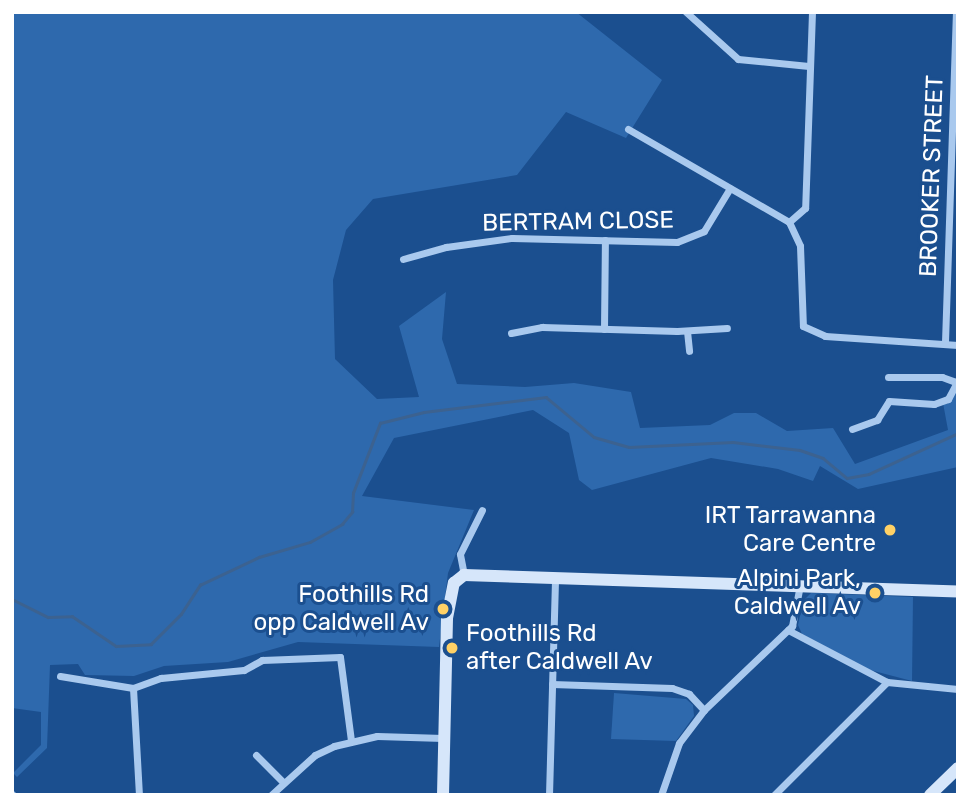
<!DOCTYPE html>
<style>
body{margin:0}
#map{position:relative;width:970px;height:807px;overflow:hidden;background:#1b4f8f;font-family:Rubik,sans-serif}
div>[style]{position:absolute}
.green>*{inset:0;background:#2e69ad}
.stream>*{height:2.5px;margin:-1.25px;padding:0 1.25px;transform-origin:1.25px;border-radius:1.25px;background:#3c6290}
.minor>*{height:7px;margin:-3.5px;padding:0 3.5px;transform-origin:3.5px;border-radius:3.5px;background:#a9c9ee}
.secondary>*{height:12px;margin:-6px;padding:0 6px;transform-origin:6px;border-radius:6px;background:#d6e6fa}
.dots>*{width:19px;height:19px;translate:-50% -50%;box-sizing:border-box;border:4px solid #1b4f8f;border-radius:50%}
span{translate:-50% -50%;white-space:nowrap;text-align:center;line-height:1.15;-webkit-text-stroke:6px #1b4f8f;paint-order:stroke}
.street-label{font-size:24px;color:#fff}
.poi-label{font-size:24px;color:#fff}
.right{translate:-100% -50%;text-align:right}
.left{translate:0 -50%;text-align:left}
.frame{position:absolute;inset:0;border:14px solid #fff;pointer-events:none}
</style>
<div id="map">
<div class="green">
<i style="clip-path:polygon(12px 12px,576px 12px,662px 80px,626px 138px,566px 112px,517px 175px,373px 199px,346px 230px,333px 280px,335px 359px,377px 399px,419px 397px,399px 326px,446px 292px,442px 339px,457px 384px,525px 387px,574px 383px,631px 392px,640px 428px,710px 425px,734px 413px,756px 413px,787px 431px,833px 428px,855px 464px,948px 430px,943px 403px,958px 380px,958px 467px,858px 489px,820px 466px,813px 481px,778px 469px,711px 458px,592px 490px,579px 480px,569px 433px,533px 410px,394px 438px,362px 496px,474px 510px,448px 573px,439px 647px,298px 642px,228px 662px,164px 666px,134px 676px,85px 675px,78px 664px,50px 665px,47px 748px,17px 777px,13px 773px,41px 745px,41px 712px,12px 708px)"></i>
<i style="clip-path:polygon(811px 593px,913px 597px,912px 681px,870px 670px,802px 634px,798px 625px,803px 601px)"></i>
<i style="clip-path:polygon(614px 693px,686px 699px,693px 705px,694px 716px,676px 741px,611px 739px)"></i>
</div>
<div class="stream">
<i style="left:12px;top:599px;width:40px;rotate:26.6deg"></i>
<i style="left:48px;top:617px;width:24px;rotate:-2deg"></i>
<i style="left:72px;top:616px;width:53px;rotate:34.3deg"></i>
<i style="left:116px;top:646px;width:35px;rotate:-3deg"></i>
<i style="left:151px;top:644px;width:42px;rotate:-45deg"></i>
<i style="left:181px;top:614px;width:35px;rotate:-57deg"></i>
<i style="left:200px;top:585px;width:65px;rotate:-25.4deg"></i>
<i style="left:259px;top:557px;width:53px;rotate:-16.4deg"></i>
<i style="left:310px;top:542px;width:37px;rotate:-29deg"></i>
<i style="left:342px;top:524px;width:16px;rotate:-50deg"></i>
<i style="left:352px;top:512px;width:19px;rotate:-87deg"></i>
<i style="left:353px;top:493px;width:75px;rotate:-68.9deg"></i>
<i style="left:380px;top:423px;width:45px;rotate:-14deg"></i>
<i style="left:424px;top:412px;width:123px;rotate:-7deg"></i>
<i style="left:546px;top:397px;width:62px;rotate:39.8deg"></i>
<i style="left:594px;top:437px;width:36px;rotate:16deg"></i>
<i style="left:629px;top:447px;width:104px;rotate:-2.8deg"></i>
<i style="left:733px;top:442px;width:67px;rotate:6.8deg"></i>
<i style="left:800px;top:450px;width:24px;rotate:19deg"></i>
<i style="left:823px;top:458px;width:31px;rotate:40deg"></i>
<i style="left:847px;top:478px;width:22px;rotate:-10deg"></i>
<i style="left:869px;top:474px;width:98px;rotate:-24.7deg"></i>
</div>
<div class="minor">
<i style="left:686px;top:12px;width:70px;rotate:42.1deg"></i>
<i style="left:738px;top:59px;width:71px;rotate:5.6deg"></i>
<i style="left:812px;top:12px;width:196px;rotate:92deg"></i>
<i style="left:805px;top:208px;width:21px;rotate:139deg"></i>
<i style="left:789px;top:222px;width:26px;rotate:65deg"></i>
<i style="left:800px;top:246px;width:80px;rotate:87.9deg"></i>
<i style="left:803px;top:326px;width:24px;rotate:24deg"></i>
<i style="left:825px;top:336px;width:133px;rotate:3.9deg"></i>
<i style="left:628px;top:129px;width:186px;rotate:30deg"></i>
<i style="left:403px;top:259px;width:45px;rotate:-15.6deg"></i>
<i style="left:446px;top:247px;width:67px;rotate:-7.8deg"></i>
<i style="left:512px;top:238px;width:165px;rotate:1.4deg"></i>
<i style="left:677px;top:242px;width:29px;rotate:-22deg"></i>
<i style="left:704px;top:231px;width:50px;rotate:-58.8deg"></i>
<i style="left:604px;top:329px;width:89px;rotate:-89.4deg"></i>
<i style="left:687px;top:331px;width:20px;rotate:84deg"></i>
<i style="left:511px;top:333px;width:32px;rotate:-11deg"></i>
<i style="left:542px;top:327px;width:135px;rotate:1.7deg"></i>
<i style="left:677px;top:331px;width:50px;rotate:-3.4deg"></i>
<i style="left:945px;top:342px;width:330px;rotate:-88.1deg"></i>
<i style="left:888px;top:377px;width:54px"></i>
<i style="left:942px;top:377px;width:15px;rotate:20deg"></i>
<i style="left:852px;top:429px;width:27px;rotate:-20deg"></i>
<i style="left:877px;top:420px;width:22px;rotate:-58deg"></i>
<i style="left:889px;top:401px;width:45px;rotate:3.8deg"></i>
<i style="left:934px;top:404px;width:15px;rotate:-20deg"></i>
<i style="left:948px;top:399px;width:21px;rotate:-62deg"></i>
<i style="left:464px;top:575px;width:21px;rotate:-101deg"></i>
<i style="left:460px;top:554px;width:49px;rotate:-63.4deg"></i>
<i style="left:788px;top:630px;width:112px;rotate:27.7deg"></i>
<i style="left:887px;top:682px;width:71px;rotate:5.6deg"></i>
<i style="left:60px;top:676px;width:74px;rotate:9.3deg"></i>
<i style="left:552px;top:684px;width:120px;rotate:1.9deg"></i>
<i style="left:672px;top:688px;width:18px;rotate:19deg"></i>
<i style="left:689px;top:694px;width:22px;rotate:47deg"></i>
<i style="left:133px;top:688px;width:30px;rotate:-20deg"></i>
<i style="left:161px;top:678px;width:83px;rotate:-5.5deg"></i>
<i style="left:244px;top:670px;width:21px;rotate:-29deg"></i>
<i style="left:262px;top:660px;width:78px;rotate:-2.2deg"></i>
<i style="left:340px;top:657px;width:84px;rotate:82.5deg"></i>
<i style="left:133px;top:688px;width:107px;rotate:86.8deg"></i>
<i style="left:256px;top:755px;width:37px;rotate:45deg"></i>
<i style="left:12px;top:794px;width:1px;rotate:45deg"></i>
<i style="left:271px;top:795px;width:59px;rotate:-42.3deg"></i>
<i style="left:315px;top:755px;width:21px;rotate:-25deg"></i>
<i style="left:334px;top:746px;width:44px;rotate:-13.1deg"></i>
<i style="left:377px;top:736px;width:66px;rotate:1.7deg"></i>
<i style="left:549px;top:795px;width:219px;rotate:-88.4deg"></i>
<i style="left:661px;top:795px;width:55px;rotate:-70.9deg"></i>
<i style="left:679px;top:743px;width:41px;rotate:-52.9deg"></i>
<i style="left:704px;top:710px;width:122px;rotate:-43.7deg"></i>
<i style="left:792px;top:626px;width:42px;rotate:-79deg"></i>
<i style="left:774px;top:795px;width:160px;rotate:-45deg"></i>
</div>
<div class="secondary">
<i style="left:443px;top:795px;width:177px;rotate:-88.7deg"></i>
<i style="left:447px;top:618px;width:36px;rotate:-79deg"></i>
<i style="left:454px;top:583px;width:13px;rotate:-39deg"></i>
<i style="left:464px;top:575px;width:494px;rotate:1.9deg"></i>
<i style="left:930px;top:795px;width:39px;rotate:-44deg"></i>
</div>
<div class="dots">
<i style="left:890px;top:530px;background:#ffd166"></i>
<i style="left:875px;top:593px;background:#ffd166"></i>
<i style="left:443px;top:609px;background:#ffd166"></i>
<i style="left:452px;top:648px;background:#ffd166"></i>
</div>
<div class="street-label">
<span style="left:932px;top:176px;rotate:-88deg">BROOKER STREET</span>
<span style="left:578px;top:222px;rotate:-1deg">BERTRAM CLOSE</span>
</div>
<div class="poi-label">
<span class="right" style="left:876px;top:530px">IRT Tarrawanna<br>Care Centre</span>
<span class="right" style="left:861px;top:593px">Alpini Park,<br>Caldwell Av</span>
<span class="right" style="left:429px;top:609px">Foothills Rd<br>opp Caldwell Av</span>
<span class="left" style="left:466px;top:648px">Foothills Rd<br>after Caldwell Av</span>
</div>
<div class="frame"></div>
</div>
